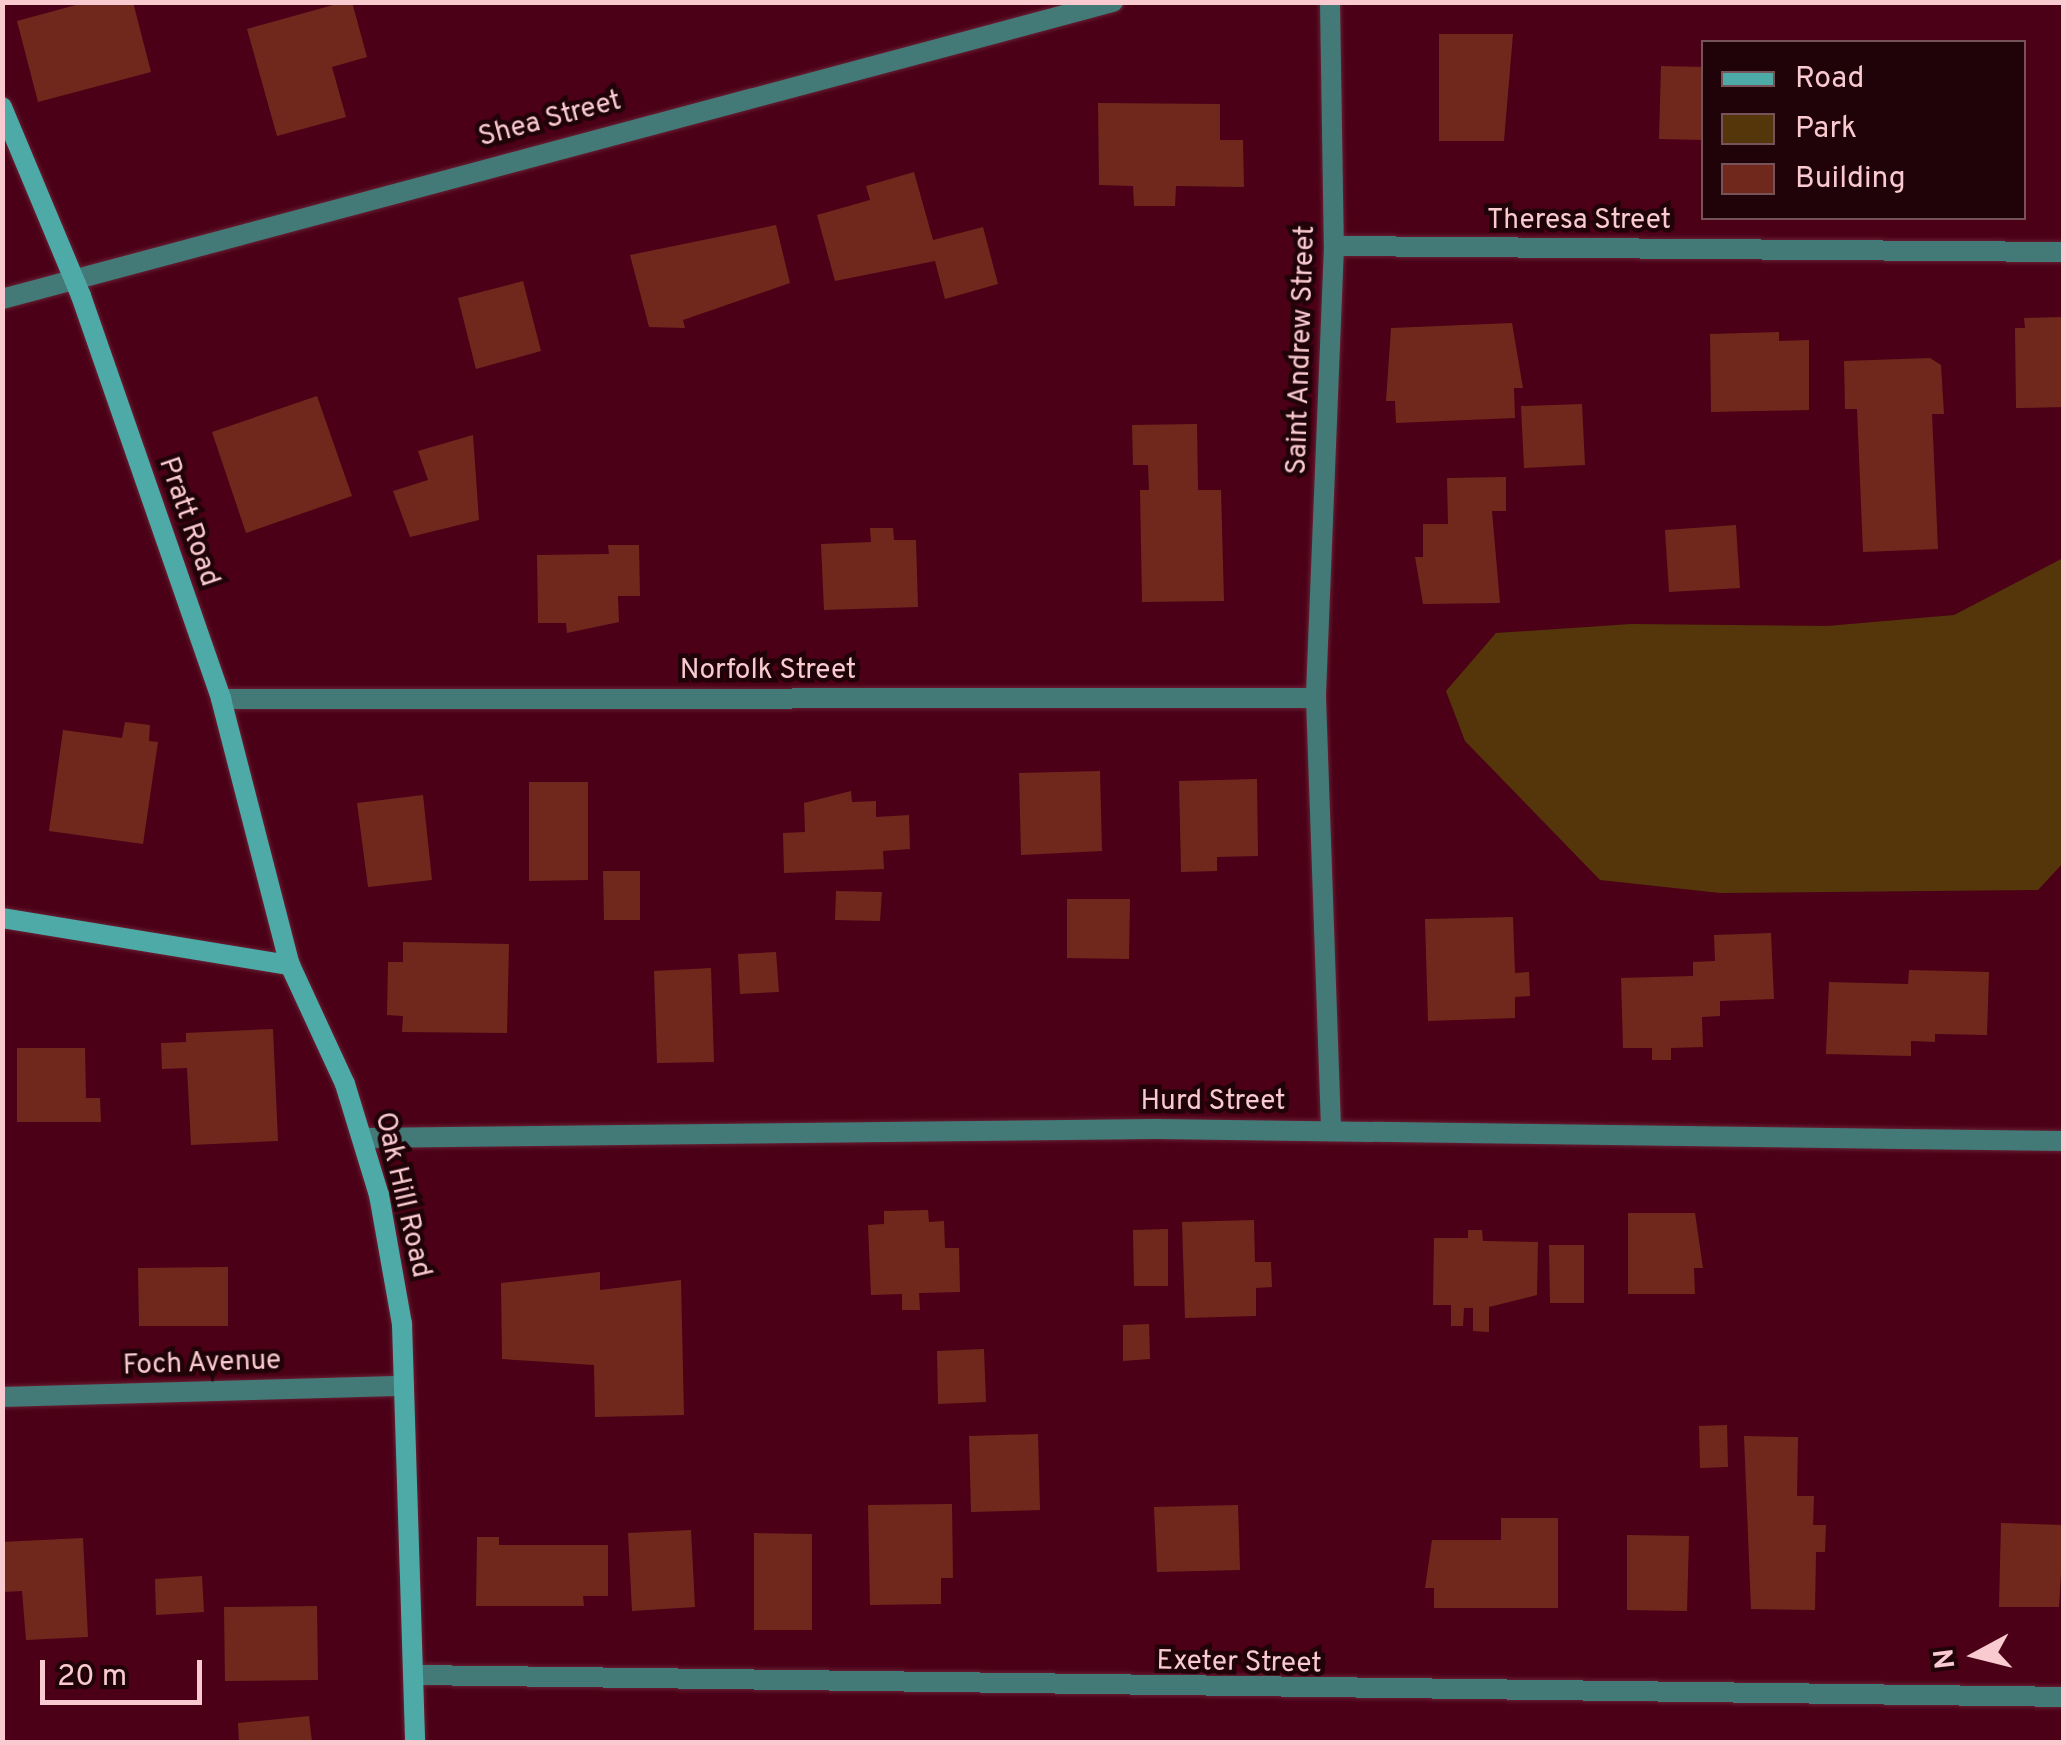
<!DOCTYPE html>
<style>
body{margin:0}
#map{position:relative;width:2066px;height:1745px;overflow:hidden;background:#4b0017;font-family:Overpass,sans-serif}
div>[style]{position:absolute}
.green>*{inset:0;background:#54360a}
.building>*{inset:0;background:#71281c}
.roads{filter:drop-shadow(0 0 2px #672034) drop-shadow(0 0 2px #672034)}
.street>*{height:20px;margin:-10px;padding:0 10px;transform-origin:10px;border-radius:10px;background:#437a77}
.secondary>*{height:20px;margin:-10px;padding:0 10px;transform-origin:10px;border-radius:10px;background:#4daaa6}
span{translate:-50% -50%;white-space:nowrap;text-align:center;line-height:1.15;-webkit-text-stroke:9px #1f0308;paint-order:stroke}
.street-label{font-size:28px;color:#f9cacf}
.frame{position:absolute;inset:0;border:5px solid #f9cacf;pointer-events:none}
.legend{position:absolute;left:1701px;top:40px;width:325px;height:180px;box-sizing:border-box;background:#1f0308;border:2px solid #765358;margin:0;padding:12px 18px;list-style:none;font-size:30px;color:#f9cacf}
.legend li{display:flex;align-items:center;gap:20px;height:50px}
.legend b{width:50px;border:2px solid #765358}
.north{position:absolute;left:1926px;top:1605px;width:100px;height:100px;-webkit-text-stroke:8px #1f0308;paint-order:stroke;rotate:263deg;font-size:28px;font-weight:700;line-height:40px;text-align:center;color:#f9cacf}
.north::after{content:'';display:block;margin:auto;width:35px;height:45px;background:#f9cacf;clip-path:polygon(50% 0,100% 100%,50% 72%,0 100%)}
.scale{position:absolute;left:40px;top:1660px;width:162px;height:45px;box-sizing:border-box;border:5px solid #f9cacf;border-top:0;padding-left:12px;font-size:30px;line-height:35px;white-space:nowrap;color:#f9cacf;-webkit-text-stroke:8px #1f0308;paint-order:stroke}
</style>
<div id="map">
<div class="green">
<i style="clip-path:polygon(2063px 558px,2063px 863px,2038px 890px,1720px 893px,1600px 880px,1465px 741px,1446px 691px,1496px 633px,1631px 624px,1827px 626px,1954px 615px)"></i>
</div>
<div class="building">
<i style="clip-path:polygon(87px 2px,133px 2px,151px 72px,38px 102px,17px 21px)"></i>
<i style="clip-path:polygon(344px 2px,352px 2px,367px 57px,332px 67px,346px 117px,277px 136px,247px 29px)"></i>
<i style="clip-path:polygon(1439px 34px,1513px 34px,1504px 141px,1439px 141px)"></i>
<i style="clip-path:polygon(1661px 66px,1704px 67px,1704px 140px,1659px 139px)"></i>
<i style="clip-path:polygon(1098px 103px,1220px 104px,1220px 140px,1243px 140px,1244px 187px,1176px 186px,1175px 206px,1134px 206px,1133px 186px,1099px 185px)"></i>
<i style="clip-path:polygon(914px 172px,933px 240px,983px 227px,998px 284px,945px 299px,935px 261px,835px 281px,817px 215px,870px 200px,866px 186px)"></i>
<i style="clip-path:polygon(776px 225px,790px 283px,683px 320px,685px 328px,649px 327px,630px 255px)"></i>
<i style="clip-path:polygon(523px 281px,541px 351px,476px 369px,458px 298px)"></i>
<i style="clip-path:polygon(2064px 317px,2064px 407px,2016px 408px,2015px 328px,2025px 328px,2024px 318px)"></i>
<i style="clip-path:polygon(1512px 323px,1523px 388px,1514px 388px,1515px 418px,1396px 423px,1395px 401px,1386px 401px,1391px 328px)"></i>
<i style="clip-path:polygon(1779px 332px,1779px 341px,1809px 340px,1809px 410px,1711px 412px,1710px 334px)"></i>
<i style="clip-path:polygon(1930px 358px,1941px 365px,1944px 414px,1932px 414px,1938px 549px,1863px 552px,1857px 409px,1845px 409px,1844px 361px)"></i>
<i style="clip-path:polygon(317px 396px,352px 496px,246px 533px,212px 432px)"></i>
<i style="clip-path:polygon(1582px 404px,1585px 465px,1524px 468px,1521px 406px)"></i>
<i style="clip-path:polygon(1197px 424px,1198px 490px,1221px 490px,1224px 601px,1142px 602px,1140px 490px,1149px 490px,1148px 465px,1133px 465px,1132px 425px)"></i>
<i style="clip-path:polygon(473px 435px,479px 520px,410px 537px,393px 491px,428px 480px,418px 451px)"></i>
<i style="clip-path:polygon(1506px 477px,1506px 511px,1492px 511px,1500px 603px,1423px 604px,1415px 557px,1423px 557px,1423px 524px,1448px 524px,1447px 478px)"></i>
<i style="clip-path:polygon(1736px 525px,1740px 588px,1669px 592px,1665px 530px)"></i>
<i style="clip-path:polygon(870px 528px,893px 528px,894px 540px,916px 540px,918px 607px,824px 610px,821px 544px,871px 542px)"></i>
<i style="clip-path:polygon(608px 545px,639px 545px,640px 596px,618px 596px,619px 622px,567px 633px,566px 623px,538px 623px,537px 555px,609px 554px)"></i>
<i style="clip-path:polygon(125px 722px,150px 725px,149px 741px,158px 742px,143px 844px,49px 831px,63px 730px,122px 738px)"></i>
<i style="clip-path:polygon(1100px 771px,1102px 851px,1021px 855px,1019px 773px)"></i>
<i style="clip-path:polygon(1257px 779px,1258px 856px,1217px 857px,1217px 871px,1181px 872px,1179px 781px)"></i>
<i style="clip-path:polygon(529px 782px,588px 782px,588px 880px,529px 881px)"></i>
<i style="clip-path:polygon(851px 791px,852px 802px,876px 801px,876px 817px,909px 815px,910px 849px,883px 851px,884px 869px,784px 873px,783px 833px,805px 832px,804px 803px)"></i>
<i style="clip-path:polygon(423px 795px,432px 880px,368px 887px,357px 803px)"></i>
<i style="clip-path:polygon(603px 871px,640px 871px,640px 920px,604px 920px)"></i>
<i style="clip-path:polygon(836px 891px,882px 892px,880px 921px,835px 920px)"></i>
<i style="clip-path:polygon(1067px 899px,1130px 899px,1129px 959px,1067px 958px)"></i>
<i style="clip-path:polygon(1513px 917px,1515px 973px,1529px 972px,1530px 996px,1515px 997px,1515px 1018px,1428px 1021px,1425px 919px)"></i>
<i style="clip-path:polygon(1771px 933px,1774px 999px,1720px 1001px,1720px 1016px,1702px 1017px,1703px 1047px,1671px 1048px,1671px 1060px,1652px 1060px,1652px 1048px,1623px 1048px,1621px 978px,1693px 976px,1693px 962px,1715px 961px,1714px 935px)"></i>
<i style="clip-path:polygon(403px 942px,509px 944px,507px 1033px,402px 1032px,403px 1016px,387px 1015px,388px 962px,403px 962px)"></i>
<i style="clip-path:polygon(776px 952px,779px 992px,740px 994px,738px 954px)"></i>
<i style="clip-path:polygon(711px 968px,714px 1062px,657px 1063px,654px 971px)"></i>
<i style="clip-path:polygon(1909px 970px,1989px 972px,1987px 1035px,1935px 1034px,1935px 1042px,1911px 1041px,1911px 1056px,1826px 1054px,1829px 982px,1908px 984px)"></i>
<i style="clip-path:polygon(273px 1029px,278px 1141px,191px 1145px,187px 1068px,162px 1069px,161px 1043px,186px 1042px,186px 1033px)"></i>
<i style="clip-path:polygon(17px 1048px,85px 1048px,86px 1098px,100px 1098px,101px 1122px,17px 1122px)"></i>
<i style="clip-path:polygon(928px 1210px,929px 1222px,944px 1221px,945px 1248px,959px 1248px,960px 1292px,919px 1293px,920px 1310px,902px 1310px,902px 1294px,871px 1295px,868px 1225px,884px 1224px,884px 1211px)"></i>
<i style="clip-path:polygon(1628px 1213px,1695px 1213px,1703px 1268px,1694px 1268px,1695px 1294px,1628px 1294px)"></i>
<i style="clip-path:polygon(1254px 1220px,1255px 1262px,1271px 1262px,1272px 1287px,1256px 1288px,1256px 1316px,1185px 1318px,1182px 1222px)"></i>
<i style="clip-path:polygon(1168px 1229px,1168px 1286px,1134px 1286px,1133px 1230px)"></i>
<i style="clip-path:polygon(1468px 1230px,1482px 1230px,1483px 1241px,1538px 1242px,1537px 1295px,1489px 1307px,1489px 1332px,1473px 1331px,1473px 1308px,1464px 1308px,1463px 1326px,1451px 1326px,1451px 1305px,1433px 1305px,1434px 1238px,1468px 1238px)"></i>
<i style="clip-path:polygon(1549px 1245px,1584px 1245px,1584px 1303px,1550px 1303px)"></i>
<i style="clip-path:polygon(228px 1267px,228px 1326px,139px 1326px,138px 1268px)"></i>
<i style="clip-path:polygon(600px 1272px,600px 1290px,681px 1280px,684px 1415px,595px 1417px,594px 1365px,502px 1359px,501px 1283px)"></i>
<i style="clip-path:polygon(1149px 1324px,1150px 1359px,1123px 1361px,1123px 1325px)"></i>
<i style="clip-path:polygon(984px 1349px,986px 1402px,938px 1404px,937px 1351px)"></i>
<i style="clip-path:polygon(1727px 1425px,1728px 1467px,1700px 1468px,1699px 1426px)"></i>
<i style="clip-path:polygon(1038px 1434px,1040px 1510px,971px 1512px,969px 1436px)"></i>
<i style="clip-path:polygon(1744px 1436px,1798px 1437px,1797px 1496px,1814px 1496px,1813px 1525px,1826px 1525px,1825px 1552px,1816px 1552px,1815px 1610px,1751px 1609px)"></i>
<i style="clip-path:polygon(952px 1504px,953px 1578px,941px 1578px,941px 1604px,870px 1605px,868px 1505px)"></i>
<i style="clip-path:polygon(1238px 1505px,1240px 1570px,1157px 1572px,1154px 1507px)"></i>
<i style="clip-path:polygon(1501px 1518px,1558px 1518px,1558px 1608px,1434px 1608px,1434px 1588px,1425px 1588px,1432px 1540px,1501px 1540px)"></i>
<i style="clip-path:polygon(2001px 1523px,2064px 1525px,2059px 1607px,1999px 1607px)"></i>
<i style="clip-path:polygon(691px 1530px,695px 1607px,632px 1611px,628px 1533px)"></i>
<i style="clip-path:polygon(754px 1533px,812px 1534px,812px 1630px,754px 1630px)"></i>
<i style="clip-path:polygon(1627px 1535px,1689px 1536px,1687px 1611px,1627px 1610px)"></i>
<i style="clip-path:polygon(477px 1537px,499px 1537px,499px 1545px,608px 1545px,608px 1596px,583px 1596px,584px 1606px,476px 1606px)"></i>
<i style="clip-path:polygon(83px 1538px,88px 1637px,26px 1640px,22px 1591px,2px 1592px,2px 1542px)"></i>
<i style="clip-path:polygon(202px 1576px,204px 1612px,156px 1615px,155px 1579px)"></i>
<i style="clip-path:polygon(317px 1606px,318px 1680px,225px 1681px,224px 1607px)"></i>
<i style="clip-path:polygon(309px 1716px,312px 1742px,239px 1742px,238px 1723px)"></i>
</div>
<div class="roads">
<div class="street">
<i style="left:1330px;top:2px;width:244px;rotate:89.1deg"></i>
<i style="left:1334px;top:246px;width:452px;rotate:92.3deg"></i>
<i style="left:1316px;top:698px;width:433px;rotate:88deg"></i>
<i style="left:1334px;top:246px;width:730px;rotate:0.47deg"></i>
<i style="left:2px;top:299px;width:1150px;rotate:-14.97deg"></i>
<i style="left:221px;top:699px;width:1095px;rotate:-0.05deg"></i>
<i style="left:363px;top:1138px;width:793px;rotate:-0.65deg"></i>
<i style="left:1156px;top:1129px;width:908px;rotate:0.76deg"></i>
<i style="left:2px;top:1397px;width:402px;rotate:-1.6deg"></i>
<i style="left:414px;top:1675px;width:1650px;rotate:0.76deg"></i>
</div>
<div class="secondary">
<i style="left:2px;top:107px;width:205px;rotate:67.3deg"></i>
<i style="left:81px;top:296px;width:427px;rotate:70.8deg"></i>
<i style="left:221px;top:699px;width:275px;rotate:75.5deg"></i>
<i style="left:290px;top:965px;width:131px;rotate:65.2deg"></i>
<i style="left:345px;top:1084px;width:116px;rotate:73deg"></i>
<i style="left:379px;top:1195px;width:131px;rotate:79.9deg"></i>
<i style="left:402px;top:1324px;width:418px;rotate:88.2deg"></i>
<i style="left:2px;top:918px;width:292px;rotate:9.3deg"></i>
</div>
</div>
<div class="street-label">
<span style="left:550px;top:120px;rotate:-15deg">Shea Street</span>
<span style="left:1579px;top:221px">Theresa Street</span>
<span style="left:1302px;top:350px;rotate:-88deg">Saint Andrew Street</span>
<span style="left:188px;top:522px;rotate:71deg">Pratt Road</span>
<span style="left:768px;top:671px">Norfolk Street</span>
<span style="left:1213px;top:1102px">Hurd Street</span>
<span style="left:402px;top:1195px;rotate:77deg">Oak Hill Road</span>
<span style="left:202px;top:1364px;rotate:-2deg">Foch Avenue</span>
<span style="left:1239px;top:1663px;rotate:1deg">Exeter Street</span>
</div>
<div class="frame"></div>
<ul class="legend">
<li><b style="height:12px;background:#4daaa6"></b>Road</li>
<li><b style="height:28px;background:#54360a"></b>Park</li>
<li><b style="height:28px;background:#71281c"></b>Building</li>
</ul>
<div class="north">N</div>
<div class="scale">20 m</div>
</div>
